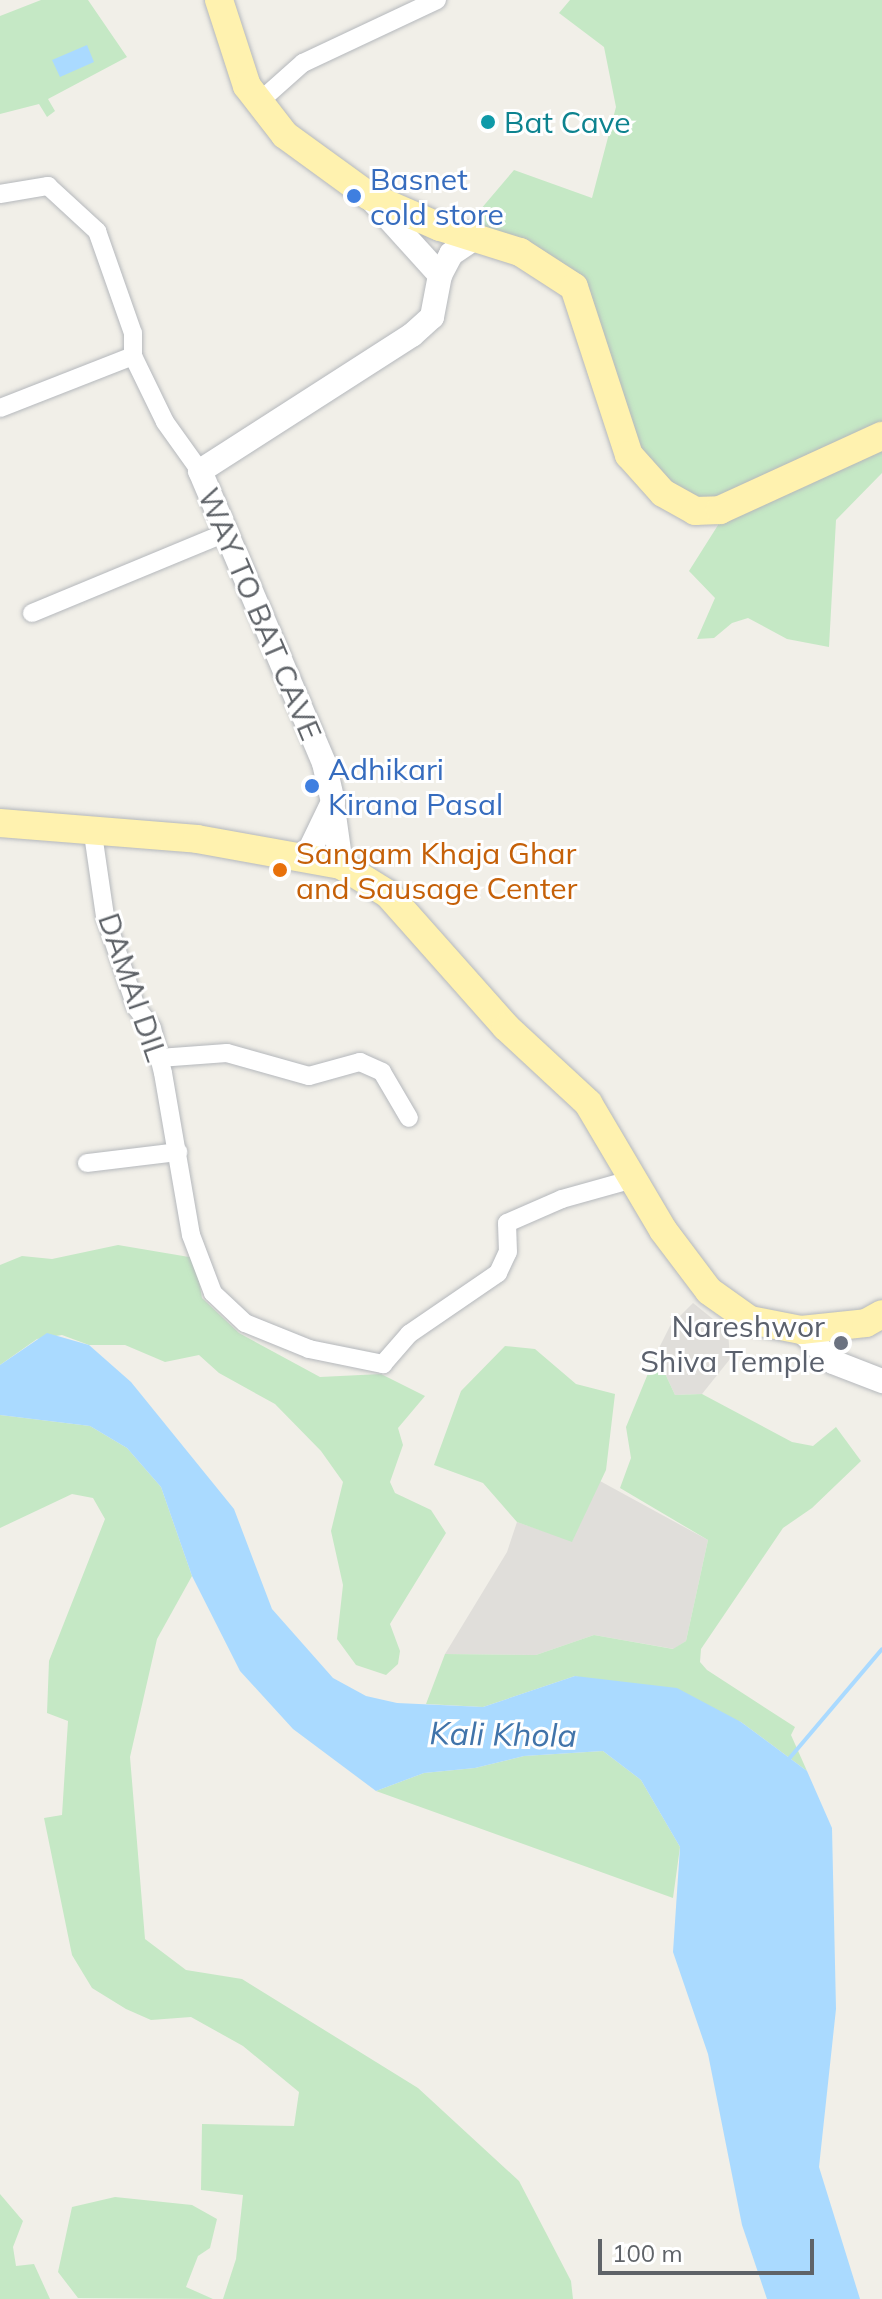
<!DOCTYPE html>
<style>
body{margin:0}
#map{position:relative;width:882px;height:2299px;overflow:hidden;background:#f1efe8;font-family:Mulish,sans-serif}
div>[style]{position:absolute}
.industrial>*{inset:0;background:#e0deda}
.green>*{inset:0;background:#c5e8c5}
.water>*{inset:0;background:#aadaff}
.stream>*{height:4px;margin:-2px;padding:0 2px;transform-origin:2px;border-radius:2px;background:#aadaff}
.roads{filter:drop-shadow(0 0 2px #b5b8bc) drop-shadow(0 0 2px #b5b8bc)}
.street>*{height:18px;margin:-9px;padding:0 9px;transform-origin:9px;border-radius:9px;background:#fff}
.secondary>*{height:24px;margin:-12px;padding:0 12px;transform-origin:12px;border-radius:12px;background:#fff}
.primary>*{height:28px;margin:-14px;padding:0 14px;transform-origin:14px;border-radius:14px;background:#fff2af}
.dots>*{width:22px;height:22px;translate:-50% -50%;box-sizing:border-box;border:4px solid #fff;border-radius:50%}
span{translate:-50% -50%;white-space:nowrap;text-align:center;line-height:1.15;-webkit-text-stroke:6px #fff;paint-order:stroke}
.culture-label{font-size:30px;color:#0d838f}
.left{translate:0 -50%;text-align:left}
.shop-label{font-size:30px;color:#366cbe}
.street-label{font-size:30px;color:#5f6368}
.food-label{font-size:30px;color:#c56008}
.worship-label{font-size:30px;color:#5b616d}
.right{translate:-100% -50%;text-align:right}
.water-label{font-size:32px;color:#4174aa;font-style:italic}
.scale{position:absolute;left:598px;top:2239px;width:216px;height:36px;box-sizing:border-box;border:4px solid #5f6368;border-top:0;padding-left:10px;font-size:24px;line-height:28px;white-space:nowrap;color:#5f6368;-webkit-text-stroke:6px #fff;paint-order:stroke}
</style>
<div id="map">
<div class="industrial">
<i style="clip-path:polygon(693px 1303px,728px 1331px,730px 1359px,702px 1394px,675px 1395px,656px 1354px,670px 1326px)"></i>
<i style="clip-path:polygon(600px 1481px,708px 1540px,686px 1641px,674px 1649px,594px 1635px,536px 1655px,445px 1654px,507px 1552px,517px 1522px,572px 1541px)"></i>
</div>
<div class="green">
<i style="clip-path:polygon(41px 0,88px 0,127px 57px,48px 99px,55px 111px,47px 117px,39px 104px,0 114px,0 16px)"></i>
<i style="clip-path:polygon(570px 0,882px 0,882px 473px,836px 520px,829px 647px,787px 639px,748px 618px,732px 623px,714px 638px,697px 639px,715px 598px,689px 571px,725px 514px,673px 487px,636px 448px,585px 279px,520px 240px,463px 230px,514px 170px,592px 198px,616px 107px,604px 47px,559px 13px)"></i>
<i style="clip-path:polygon(118px 1245px,195px 1258px,202px 1298px,239px 1333px,320px 1377px,381px 1374px,425px 1396px,398px 1428px,403px 1445px,390px 1482px,395px 1493px,431px 1510px,446px 1533px,390px 1624px,400px 1651px,398px 1664px,386px 1675px,356px 1665px,337px 1639px,343px 1585px,331px 1531px,343px 1482px,321px 1451px,275px 1404px,219px 1373px,199px 1355px,165px 1362px,125px 1345px,89px 1345px,62px 1335px,37px 1339px,0 1365px,0 1265px,22px 1256px,52px 1259px)"></i>
<i style="clip-path:polygon(505px 1346px,535px 1349px,576px 1384px,615px 1394px,606px 1470px,572px 1542px,517px 1522px,483px 1483px,434px 1465px,461px 1391px)"></i>
<i style="clip-path:polygon(656px 1354px,675px 1395px,702px 1394px,792px 1442px,813px 1446px,836px 1427px,861px 1461px,812px 1508px,783px 1528px,701px 1649px,700px 1662px,707px 1670px,795px 1727px,791px 1735px,807px 1771px,741px 1722px,575px 1676px,483px 1707px,426px 1704px,445px 1654px,536px 1655px,594px 1635px,673px 1649px,686px 1641px,708px 1540px,620px 1488px,631px 1458px,626px 1427px)"></i>
<i style="clip-path:polygon(0 1415px,90px 1426px,127px 1448px,161px 1487px,192px 1576px,157px 1639px,130px 1757px,145px 1939px,186px 1970px,242px 1979px,418px 2088px,519px 2181px,571px 2281px,573px 2299px,223px 2299px,236px 2259px,243px 2195px,201px 2190px,202px 2124px,294px 2126px,299px 2092px,243px 2046px,191px 2017px,151px 2020px,126px 2009px,92px 1988px,72px 1955px,44px 1818px,62px 1815px,68px 1721px,47px 1713px,49px 1661px,105px 1519px,93px 1498px,72px 1494px,0 1528px)"></i>
<i style="clip-path:polygon(603px 1751px,641px 1780px,680px 1847px,673px 1898px,376px 1791px,424px 1773px,475px 1768px,524px 1756px)"></i>
<i style="clip-path:polygon(0 2194px,23px 2221px,13px 2247px,16px 2266px,34px 2264px,50px 2299px,0 2299px)"></i>
<i style="clip-path:polygon(115px 2197px,192px 2205px,217px 2219px,210px 2248px,198px 2256px,186px 2287px,213px 2299px,78px 2298px,58px 2272px,72px 2207px)"></i>
</div>
<div class="water">
<i style="clip-path:polygon(87px 45px,94px 62px,60px 77px,52px 60px)"></i>
<i style="clip-path:polygon(47px 1333px,89px 1345px,131px 1382px,234px 1509px,272px 1609px,333px 1678px,366px 1696px,397px 1703px,483px 1707px,575px 1676px,677px 1688px,741px 1722px,807px 1771px,832px 1828px,836px 2009px,819px 2167px,860px 2299px,767px 2299px,742px 2225px,708px 2054px,673px 1952px,680px 1847px,641px 1780px,603px 1751px,524px 1756px,475px 1768px,424px 1773px,376px 1791px,293px 1729px,240px 1671px,192px 1576px,161px 1487px,127px 1448px,90px 1426px,0 1415px,0 1365px)"></i>
</div>
<div class="stream">
<i style="left:788px;top:1760px;width:145px;rotate:-49.7deg"></i>
</div>
<div class="roads">
<div class="street">
<i style="left:259px;top:102px;width:59px;rotate:-41.6deg"></i>
<i style="left:303px;top:63px;width:148px;rotate:-25.2deg"></i>
<i style="left:0;top:194px;width:49px;rotate:-9.5deg"></i>
<i style="left:48px;top:186px;width:67px;rotate:42.6deg"></i>
<i style="left:97px;top:231px;width:108px;rotate:70.6deg"></i>
<i style="left:133px;top:333px;width:23px;rotate:90deg"></i>
<i style="left:133px;top:356px;width:73px;rotate:64.1deg"></i>
<i style="left:165px;top:422px;width:60px;rotate:54.5deg"></i>
<i style="left:0;top:408px;width:143px;rotate:-21.4deg"></i>
<i style="left:32px;top:613px;width:207px;rotate:-22.5deg"></i>
<i style="left:93px;top:834px;width:83px;rotate:81.7deg"></i>
<i style="left:105px;top:916px;width:96px;rotate:71.2deg"></i>
<i style="left:136px;top:1007px;width:26px;rotate:53deg"></i>
<i style="left:152px;top:1028px;width:46px;rotate:76.3deg"></i>
<i style="left:163px;top:1073px;width:164px;rotate:80.2deg"></i>
<i style="left:191px;top:1235px;width:62px;rotate:69.2deg"></i>
<i style="left:213px;top:1293px;width:44px;rotate:43.2deg"></i>
<i style="left:245px;top:1323px;width:69px;rotate:22.1deg"></i>
<i style="left:309px;top:1349px;width:76px;rotate:11.5deg"></i>
<i style="left:383px;top:1364px;width:40px;rotate:-49deg"></i>
<i style="left:409px;top:1334px;width:108px;rotate:-34.4deg"></i>
<i style="left:498px;top:1273px;width:23px;rotate:-65deg"></i>
<i style="left:508px;top:1252px;width:29px;rotate:-92deg"></i>
<i style="left:507px;top:1223px;width:60px;rotate:-23.6deg"></i>
<i style="left:562px;top:1199px;width:74px;rotate:-15.7deg"></i>
<i style="left:159px;top:1058px;width:68px;rotate:-4.2deg"></i>
<i style="left:227px;top:1053px;width:85px;rotate:15.7deg"></i>
<i style="left:309px;top:1076px;width:53px;rotate:-15.4deg"></i>
<i style="left:360px;top:1062px;width:24px;rotate:24deg"></i>
<i style="left:382px;top:1072px;width:53px;rotate:59.6deg"></i>
<i style="left:87px;top:1163px;width:92px;rotate:-6.9deg"></i>
</div>
<div class="secondary">
<i style="left:440px;top:275px;width:24px;rotate:-62deg"></i>
<i style="left:451px;top:254px;width:29px;rotate:-34deg"></i>
<i style="left:333px;top:808px;width:58px;rotate:82deg"></i>
<i style="left:306px;top:858px;width:62px;rotate:-64.3deg"></i>
<i style="left:333px;top:802px;width:40px;rotate:-103deg"></i>
<i style="left:324px;top:763px;width:317px;rotate:-113deg"></i>
<i style="left:200px;top:471px;width:252px;rotate:-32.7deg"></i>
<i style="left:412px;top:335px;width:27px;rotate:-42deg"></i>
<i style="left:432px;top:317px;width:43px;rotate:-79.2deg"></i>
<i style="left:440px;top:275px;width:103px;rotate:-132.2deg"></i>
<i style="left:801px;top:1330px;width:45px;rotate:45deg"></i>
<i style="left:833px;top:1362px;width:53px;rotate:21.2deg"></i>
</div>
<div class="primary">
<i style="left:219px;top:0;width:90px;rotate:72deg"></i>
<i style="left:247px;top:86px;width:62px;rotate:52.2deg"></i>
<i style="left:285px;top:135px;width:104px;rotate:36deg"></i>
<i style="left:369px;top:196px;width:77px;rotate:23.6deg"></i>
<i style="left:440px;top:227px;width:84px;rotate:17.4deg"></i>
<i style="left:520px;top:252px;width:64px;rotate:32.9deg"></i>
<i style="left:574px;top:287px;width:177px;rotate:71.9deg"></i>
<i style="left:629px;top:455px;width:51px;rotate:48.2deg"></i>
<i style="left:663px;top:493px;width:37px;rotate:29deg"></i>
<i style="left:695px;top:511px;width:25px;rotate:-2deg"></i>
<i style="left:720px;top:510px;width:178px;rotate:-24.6deg"></i>
<i style="left:0;top:823px;width:198px;rotate:4.6deg"></i>
<i style="left:197px;top:839px;width:146px;rotate:10.2deg"></i>
<i style="left:341px;top:865px;width:55px;rotate:31.7deg"></i>
<i style="left:388px;top:894px;width:178px;rotate:48.4deg"></i>
<i style="left:506px;top:1027px;width:112px;rotate:42.8deg"></i>
<i style="left:588px;top:1103px;width:147px;rotate:59.4deg"></i>
<i style="left:663px;top:1230px;width:76px;rotate:53deg"></i>
<i style="left:709px;top:1291px;width:50px;rotate:35.3deg"></i>
<i style="left:750px;top:1320px;width:52px;rotate:11.1deg"></i>
<i style="left:801px;top:1330px;width:65px;rotate:-6.1deg"></i>
<i style="left:866px;top:1323px;width:18px;rotate:-29deg"></i>
</div>
</div>
<div class="dots">
<i style="left:488px;top:122px;background:#0f9aa8"></i>
<i style="left:354px;top:196px;background:#3f7fe0"></i>
<i style="left:312px;top:786px;background:#3f7fe0"></i>
<i style="left:280px;top:870px;background:#e8710a"></i>
<i style="left:841px;top:1343px;background:#6b7280"></i>
</div>
<div class="culture-label">
<span class="left" style="left:504px;top:122px">Bat Cave</span>
</div>
<div class="shop-label">
<span class="left" style="left:370px;top:196px">Basnet<br>cold store</span>
<span class="left" style="left:328px;top:786px">Adhikari<br>Kirana Pasal</span>
</div>
<div class="street-label">
<span style="left:260px;top:614px;rotate:67deg">WAY TO BAT CAVE</span>
<span style="left:133px;top:987px;rotate:71deg">DAMAI DIL</span>
</div>
<div class="food-label">
<span class="left" style="left:296px;top:870px">Sangam Khaja Ghar<br>and Sausage Center</span>
</div>
<div class="worship-label">
<span class="right" style="left:825px;top:1343px">Nareshwor<br>Shiva Temple</span>
</div>
<div class="water-label">
<span style="left:503px;top:1734px;rotate:1deg">Kali Khola</span>
</div>
<div class="scale">100 m</div>
</div>
